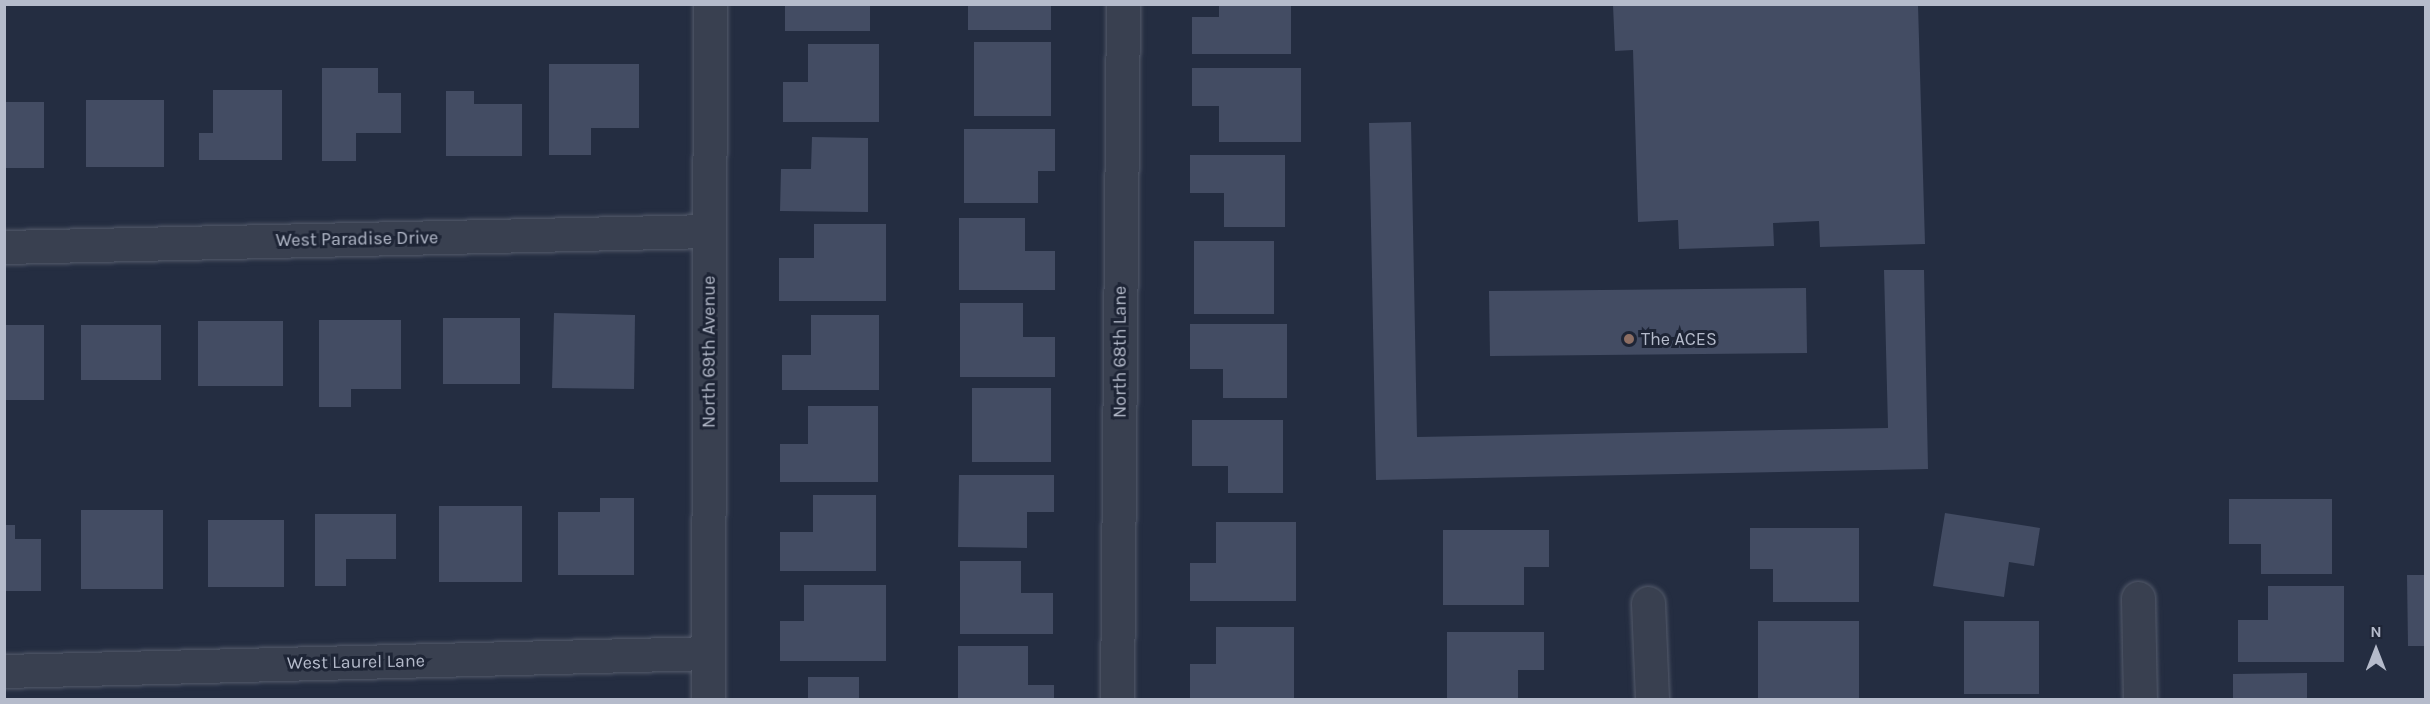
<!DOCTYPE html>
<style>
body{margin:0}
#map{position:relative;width:2430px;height:704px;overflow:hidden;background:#242d41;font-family:Karla,sans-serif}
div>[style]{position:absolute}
.building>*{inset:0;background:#434c63}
.roads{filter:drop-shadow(0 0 2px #545b6b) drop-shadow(0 0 2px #545b6b)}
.minor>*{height:33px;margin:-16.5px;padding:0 16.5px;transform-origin:16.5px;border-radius:16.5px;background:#394050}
.dots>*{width:16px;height:16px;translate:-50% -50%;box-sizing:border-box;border:3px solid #1e2536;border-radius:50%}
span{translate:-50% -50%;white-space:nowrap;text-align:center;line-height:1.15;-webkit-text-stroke:6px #1e2536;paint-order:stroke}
.street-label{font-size:18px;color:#b5bbcb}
.poi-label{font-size:18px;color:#b5bbcb}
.left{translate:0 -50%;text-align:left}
.frame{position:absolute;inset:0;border:6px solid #b5bbcb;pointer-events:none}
.north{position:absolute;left:2346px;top:620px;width:60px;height:60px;-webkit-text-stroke:4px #1e2536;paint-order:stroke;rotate:0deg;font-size:16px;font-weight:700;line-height:24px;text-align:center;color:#b5bbcb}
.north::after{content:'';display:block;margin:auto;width:21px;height:27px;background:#b5bbcb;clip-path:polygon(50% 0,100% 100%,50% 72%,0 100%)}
</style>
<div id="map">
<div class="building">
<i style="clip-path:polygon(785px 4px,870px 4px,870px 31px,785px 31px)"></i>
<i style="clip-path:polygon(1219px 4px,1291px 4px,1291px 54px,1192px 54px,1192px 17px,1219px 17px)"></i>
<i style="clip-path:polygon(968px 5px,1051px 5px,1051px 30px,968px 30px)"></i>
<i style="clip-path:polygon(1613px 5px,1918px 5px,1925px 244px,1820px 247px,1819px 221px,1773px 223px,1774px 246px,1679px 249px,1678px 220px,1638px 222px,1633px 50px,1615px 51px)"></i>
<i style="clip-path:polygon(974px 42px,1051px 42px,1051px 116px,974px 116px)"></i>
<i style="clip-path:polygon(808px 44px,879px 44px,879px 122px,783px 122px,783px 82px,808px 82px)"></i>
<i style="clip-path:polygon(549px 64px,639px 64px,639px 128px,591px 128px,591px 155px,549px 155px)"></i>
<i style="clip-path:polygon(322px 68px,378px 68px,378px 93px,401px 93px,401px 133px,356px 133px,356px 161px,322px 161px)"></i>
<i style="clip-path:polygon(1192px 68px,1301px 68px,1301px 142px,1219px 142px,1219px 106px,1192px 106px)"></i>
<i style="clip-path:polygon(213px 90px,282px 90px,282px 160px,199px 160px,199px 133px,213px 133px)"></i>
<i style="clip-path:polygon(446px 91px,474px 91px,474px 104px,522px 104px,522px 156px,446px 156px)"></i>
<i style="clip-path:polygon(86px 100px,164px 100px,164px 167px,86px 167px)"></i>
<i style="clip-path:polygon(4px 102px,44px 102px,44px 168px,4px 168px)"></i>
<i style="clip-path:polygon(1411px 122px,1417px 437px,1888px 428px,1884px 270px,1924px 270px,1928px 469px,1376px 480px,1369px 123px)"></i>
<i style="clip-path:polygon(964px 129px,1055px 129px,1055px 171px,1038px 171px,1038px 203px,964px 203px)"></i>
<i style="clip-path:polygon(812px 137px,868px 138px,868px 212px,780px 211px,781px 169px,811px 169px)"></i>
<i style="clip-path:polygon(1190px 155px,1285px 155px,1285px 227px,1224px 227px,1224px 193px,1190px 193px)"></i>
<i style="clip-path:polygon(959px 218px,1025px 218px,1025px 251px,1055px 251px,1055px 290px,959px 290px)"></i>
<i style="clip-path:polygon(814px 224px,886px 224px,886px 301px,779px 301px,779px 258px,814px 258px)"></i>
<i style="clip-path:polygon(1194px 241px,1274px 241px,1274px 314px,1194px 314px)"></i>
<i style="clip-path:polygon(1806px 288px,1807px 353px,1490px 356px,1489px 291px)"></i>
<i style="clip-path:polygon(960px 303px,1023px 303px,1023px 337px,1055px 337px,1055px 377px,960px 377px)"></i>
<i style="clip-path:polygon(554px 313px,635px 315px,634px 389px,552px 388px)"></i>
<i style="clip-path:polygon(811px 315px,879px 315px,879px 390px,782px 390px,782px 355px,811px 355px)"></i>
<i style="clip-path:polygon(443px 318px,520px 318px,520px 384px,443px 384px)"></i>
<i style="clip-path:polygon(319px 320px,401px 320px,401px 389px,351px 389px,351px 407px,319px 407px)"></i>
<i style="clip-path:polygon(198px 321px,283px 321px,283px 386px,198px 386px)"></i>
<i style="clip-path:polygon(1190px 324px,1287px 324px,1287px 398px,1223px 398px,1223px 369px,1190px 369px)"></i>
<i style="clip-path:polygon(4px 325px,44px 325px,44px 400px,4px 400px)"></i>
<i style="clip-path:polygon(81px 325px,161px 325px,161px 380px,81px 380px)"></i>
<i style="clip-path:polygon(972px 388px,1051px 388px,1051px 462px,972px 462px)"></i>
<i style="clip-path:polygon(808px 406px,878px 406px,878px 482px,780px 482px,780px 444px,808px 444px)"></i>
<i style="clip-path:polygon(1192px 420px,1283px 420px,1283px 493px,1228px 493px,1228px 466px,1192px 466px)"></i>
<i style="clip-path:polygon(959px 475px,1054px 475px,1054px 512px,1027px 512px,1027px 548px,958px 547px)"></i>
<i style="clip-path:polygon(813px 495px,876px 495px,876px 571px,780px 571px,780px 532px,813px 532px)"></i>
<i style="clip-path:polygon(600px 498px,634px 498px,634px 575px,558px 575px,558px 512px,600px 512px)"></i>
<i style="clip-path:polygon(2229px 499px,2332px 499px,2332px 574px,2261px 574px,2261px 544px,2229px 544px)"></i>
<i style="clip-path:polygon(439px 506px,522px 506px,522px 582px,439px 582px)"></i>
<i style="clip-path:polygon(81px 510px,163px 510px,163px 589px,81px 589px)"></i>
<i style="clip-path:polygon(1945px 513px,2040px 528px,2034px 566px,2009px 562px,2004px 597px,1933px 586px)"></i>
<i style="clip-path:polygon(315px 514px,396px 514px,396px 559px,346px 559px,346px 586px,315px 586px)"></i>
<i style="clip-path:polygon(208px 520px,284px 520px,284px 587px,208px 587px)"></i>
<i style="clip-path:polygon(1216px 522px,1296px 522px,1296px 601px,1190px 601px,1190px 563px,1216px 563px)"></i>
<i style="clip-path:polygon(4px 525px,15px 525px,15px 539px,41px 539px,41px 591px,4px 591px)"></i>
<i style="clip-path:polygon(1750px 528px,1859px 528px,1859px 602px,1773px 602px,1773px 569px,1750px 569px)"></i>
<i style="clip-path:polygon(1443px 530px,1549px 530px,1549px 567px,1524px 567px,1524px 605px,1443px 605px)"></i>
<i style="clip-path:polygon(960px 561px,1021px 561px,1021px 593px,1053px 593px,1053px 634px,960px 634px)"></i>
<i style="clip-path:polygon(2407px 575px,2426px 575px,2426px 646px,2408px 646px)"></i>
<i style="clip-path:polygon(804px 585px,886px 585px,886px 661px,780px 661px,780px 621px,804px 621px)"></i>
<i style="clip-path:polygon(2268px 586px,2344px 586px,2344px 662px,2238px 662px,2238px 620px,2268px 620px)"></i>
<i style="clip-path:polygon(1758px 621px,1859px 621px,1859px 700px,1758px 700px)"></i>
<i style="clip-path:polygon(1964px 621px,2039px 621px,2039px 694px,1964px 694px)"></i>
<i style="clip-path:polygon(1216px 627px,1294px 627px,1294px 700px,1190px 700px,1190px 664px,1216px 664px)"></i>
<i style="clip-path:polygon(1447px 632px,1544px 632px,1544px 670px,1518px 670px,1518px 700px,1447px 700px)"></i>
<i style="clip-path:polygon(958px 646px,1028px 646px,1028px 685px,1054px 685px,1054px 700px,958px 700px)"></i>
<i style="clip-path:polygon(2307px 673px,2307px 700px,2233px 700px,2233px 674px)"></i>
<i style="clip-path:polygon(808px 677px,859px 677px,859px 700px,808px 700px)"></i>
</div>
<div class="roads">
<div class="minor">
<i style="left:4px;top:247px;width:705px;rotate:-1.3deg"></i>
<i style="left:2138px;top:598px;width:102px;rotate:88.9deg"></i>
<i style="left:1648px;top:603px;width:97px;rotate:87.6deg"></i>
<i style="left:4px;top:671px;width:704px;rotate:-1.46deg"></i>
<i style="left:708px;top:700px;width:696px;rotate:-89.84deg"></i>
<i style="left:1117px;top:700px;width:696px;rotate:-89.51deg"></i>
</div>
</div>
<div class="dots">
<i style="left:1629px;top:339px;background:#8d6e63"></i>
</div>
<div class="street-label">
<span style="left:357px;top:239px;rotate:-1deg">West Paradise Drive</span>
<span style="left:709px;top:352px;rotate:-90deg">North 69th Avenue</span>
<span style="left:1120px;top:352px;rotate:-90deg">North 68th Lane</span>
<span style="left:356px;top:662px;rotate:-1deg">West Laurel Lane</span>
</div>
<div class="poi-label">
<span class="left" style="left:1641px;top:339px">The ACES</span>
</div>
<div class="frame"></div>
<div class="north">N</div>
</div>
